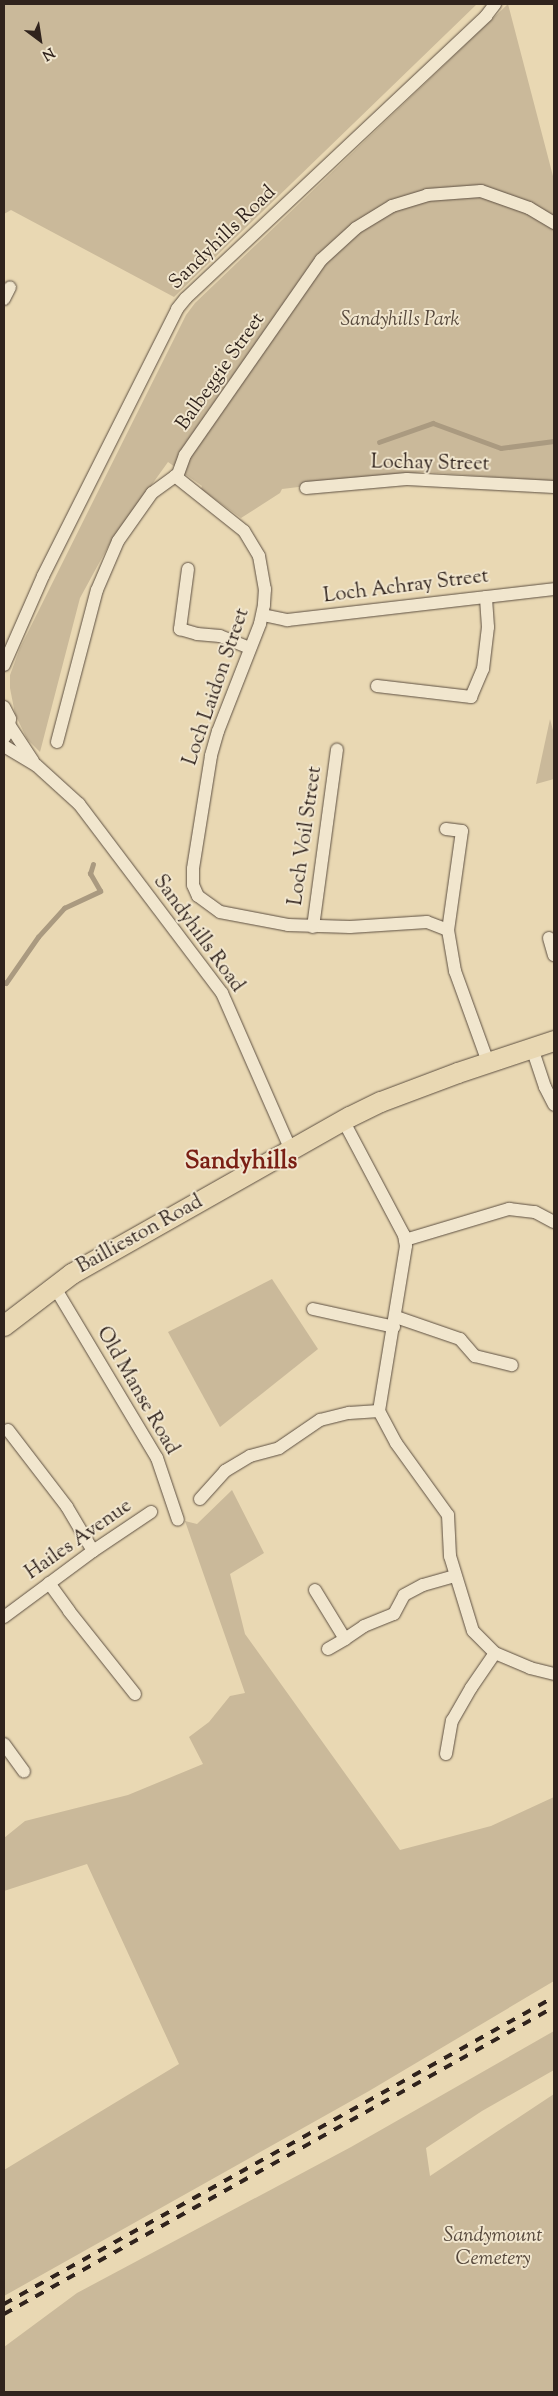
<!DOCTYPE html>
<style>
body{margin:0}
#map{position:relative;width:558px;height:2396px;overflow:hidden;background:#e9d8b3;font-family:"Sorts Mill Goudy",serif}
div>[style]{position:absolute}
.green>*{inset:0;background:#cab99a}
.stream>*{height:4.5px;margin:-2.25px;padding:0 2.25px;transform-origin:2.25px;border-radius:2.25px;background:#aa9a80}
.roads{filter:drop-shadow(0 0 1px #5e5042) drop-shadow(0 0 1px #5e5042)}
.street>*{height:12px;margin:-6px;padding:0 6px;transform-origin:6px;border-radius:6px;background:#f1e6ce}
.primary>*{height:20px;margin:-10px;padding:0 10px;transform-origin:10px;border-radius:10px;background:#e9d8b3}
.rail>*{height:4px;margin-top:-2px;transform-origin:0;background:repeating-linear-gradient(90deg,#30231d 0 9px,transparent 0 18px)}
span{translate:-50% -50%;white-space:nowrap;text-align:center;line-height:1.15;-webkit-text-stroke:4px #f1e6ce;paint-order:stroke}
.street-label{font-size:20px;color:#30231d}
.park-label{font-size:20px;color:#56483c;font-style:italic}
.district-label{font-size:25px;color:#7a1f14;font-weight:700}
.frame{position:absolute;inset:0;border:5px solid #30231d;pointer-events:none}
.north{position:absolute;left:15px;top:15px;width:50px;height:50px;-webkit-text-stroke:4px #f1e6ce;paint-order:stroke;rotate:149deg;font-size:14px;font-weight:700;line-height:20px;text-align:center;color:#30231d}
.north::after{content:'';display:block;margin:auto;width:18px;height:22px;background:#30231d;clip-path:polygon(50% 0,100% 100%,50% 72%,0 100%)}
</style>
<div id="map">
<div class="green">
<i style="clip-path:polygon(4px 4px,477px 4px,174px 297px,11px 210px,4px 214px)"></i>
<i style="clip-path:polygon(508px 4px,554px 180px,554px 481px,423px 472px,282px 489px,280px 493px,241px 518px,201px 489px,202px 486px,168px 462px,110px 543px,80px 598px,40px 752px,27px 739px,15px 714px,10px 688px,10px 675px,20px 648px,186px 315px,195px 303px)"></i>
<i style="clip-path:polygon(550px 719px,554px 734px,554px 779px,536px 784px)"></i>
<i style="clip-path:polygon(272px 1279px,318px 1349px,220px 1427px,168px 1332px)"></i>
<i style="clip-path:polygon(232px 1490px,264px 1553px,230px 1574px,245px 1634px,400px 1850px,491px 1826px,554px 1797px,554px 1981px,369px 2091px,4px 2296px,4px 2170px,179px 2064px,87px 1864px,4px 1891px,4px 1838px,25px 1821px,128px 1795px,203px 1764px,189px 1737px,209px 1722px,230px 1696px,245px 1693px,185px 1521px,197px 1524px)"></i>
<i style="clip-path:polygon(554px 2031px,554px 2070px,482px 2111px,426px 2148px,430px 2176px,554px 2094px,554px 2392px,4px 2392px,4px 2347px,77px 2293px,351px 2147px)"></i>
</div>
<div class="stream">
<i style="left:379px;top:442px;width:57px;rotate:-19.4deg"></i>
<i style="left:433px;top:423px;width:72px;rotate:20.2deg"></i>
<i style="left:501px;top:448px;width:53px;rotate:-7.5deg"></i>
<i style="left:4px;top:982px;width:2px;rotate:27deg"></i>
<i style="left:6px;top:983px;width:56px;rotate:-55.2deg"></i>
<i style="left:38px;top:937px;width:39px;rotate:-48deg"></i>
<i style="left:64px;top:908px;width:40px;rotate:-25deg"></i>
<i style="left:100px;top:891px;width:20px;rotate:-120deg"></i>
<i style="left:90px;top:874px;width:10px;rotate:-73deg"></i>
</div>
<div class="roads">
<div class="street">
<i style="left:4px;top:299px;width:13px;rotate:-63deg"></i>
<i style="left:175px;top:476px;width:88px;rotate:38.6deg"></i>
<i style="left:244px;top:531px;width:29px;rotate:59deg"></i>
<i style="left:259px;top:556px;width:34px;rotate:80deg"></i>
<i style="left:265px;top:589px;width:16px;rotate:94deg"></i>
<i style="left:264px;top:605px;width:19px;rotate:102deg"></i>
<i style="left:260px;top:624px;width:115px;rotate:111.4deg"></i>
<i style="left:218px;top:731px;width:26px;rotate:106deg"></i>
<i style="left:211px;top:756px;width:114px;rotate:99.1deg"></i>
<i style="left:193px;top:869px;width:16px;rotate:90deg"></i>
<i style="left:193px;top:885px;width:12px;rotate:66deg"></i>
<i style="left:198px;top:896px;width:27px;rotate:36deg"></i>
<i style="left:220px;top:912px;width:69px;rotate:10.8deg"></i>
<i style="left:288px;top:925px;width:62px;rotate:1.8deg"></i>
<i style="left:350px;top:927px;width:77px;rotate:-3.7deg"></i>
<i style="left:427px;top:922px;width:22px;rotate:21deg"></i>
<i style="left:306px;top:488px;width:101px;rotate:-5.1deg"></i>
<i style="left:407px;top:479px;width:147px;rotate:3.1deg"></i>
<i style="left:188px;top:569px;width:61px;rotate:97.6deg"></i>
<i style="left:180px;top:629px;width:18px;rotate:16deg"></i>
<i style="left:197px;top:634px;width:23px;rotate:5deg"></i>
<i style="left:220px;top:636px;width:32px;rotate:22deg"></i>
<i style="left:263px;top:615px;width:25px;rotate:12deg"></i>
<i style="left:287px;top:620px;width:269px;rotate:-6.6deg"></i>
<i style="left:4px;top:665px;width:97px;rotate:-66.3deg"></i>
<i style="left:43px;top:576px;width:299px;rotate:-63.3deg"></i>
<i style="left:177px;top:309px;width:14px;rotate:-51deg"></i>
<i style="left:186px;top:298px;width:412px;rotate:-43.2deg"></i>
<i style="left:486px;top:16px;width:15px;rotate:-53deg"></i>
<i style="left:377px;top:686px;width:95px;rotate:6.7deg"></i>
<i style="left:471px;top:697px;width:30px;rotate:-67deg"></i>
<i style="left:483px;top:669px;width:42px;rotate:-83.2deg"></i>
<i style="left:488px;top:627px;width:30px;rotate:-94deg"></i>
<i style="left:4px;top:707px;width:13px;rotate:63deg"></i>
<i style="left:10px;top:719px;width:13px;rotate:99deg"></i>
<i style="left:8px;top:732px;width:7px;rotate:124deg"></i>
<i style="left:10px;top:726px;width:42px;rotate:56.7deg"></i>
<i style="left:57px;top:742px;width:157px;rotate:-75.3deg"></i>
<i style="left:97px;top:590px;width:53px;rotate:-66.8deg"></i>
<i style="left:118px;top:541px;width:59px;rotate:-54.7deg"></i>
<i style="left:152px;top:493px;width:32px;rotate:-36deg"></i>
<i style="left:178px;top:474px;width:20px;rotate:-70deg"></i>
<i style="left:185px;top:455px;width:238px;rotate:-55.1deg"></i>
<i style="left:321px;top:260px;width:47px;rotate:-42.4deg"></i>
<i style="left:356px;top:228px;width:42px;rotate:-31.4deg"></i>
<i style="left:392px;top:206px;width:37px;rotate:-17deg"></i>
<i style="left:427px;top:195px;width:54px;rotate:-4.2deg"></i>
<i style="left:481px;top:191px;width:51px;rotate:19.5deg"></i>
<i style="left:529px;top:208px;width:29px;rotate:31deg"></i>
<i style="left:4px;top:746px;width:37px;rotate:31deg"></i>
<i style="left:36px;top:765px;width:58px;rotate:42.2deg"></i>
<i style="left:79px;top:804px;width:237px;rotate:52.9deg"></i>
<i style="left:222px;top:993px;width:171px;rotate:66.3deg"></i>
<i style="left:446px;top:829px;width:16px;rotate:7deg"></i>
<i style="left:462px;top:831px;width:100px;rotate:98deg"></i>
<i style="left:448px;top:930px;width:42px;rotate:80.3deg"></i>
<i style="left:455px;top:971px;width:97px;rotate:70.1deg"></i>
<i style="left:313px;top:927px;width:179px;rotate:-82.3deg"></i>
<i style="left:549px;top:938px;width:18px;rotate:74deg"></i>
<i style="left:532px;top:1048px;width:41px;rotate:71.6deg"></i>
<i style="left:545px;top:1087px;width:20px;rotate:63deg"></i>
<i style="left:343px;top:1120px;width:130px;rotate:62.1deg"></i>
<i style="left:404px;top:1235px;width:11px;rotate:80deg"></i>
<i style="left:406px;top:1246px;width:167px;rotate:99.3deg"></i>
<i style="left:379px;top:1411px;width:36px;rotate:62deg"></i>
<i style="left:396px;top:1443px;width:89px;rotate:54.2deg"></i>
<i style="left:448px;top:1515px;width:41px;rotate:87.2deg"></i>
<i style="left:450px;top:1556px;width:78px;rotate:73deg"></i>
<i style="left:473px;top:1631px;width:31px;rotate:45deg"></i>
<i style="left:495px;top:1653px;width:38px;rotate:23deg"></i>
<i style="left:530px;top:1668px;width:25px;rotate:14deg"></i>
<i style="left:405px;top:1240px;width:109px;rotate:-16.6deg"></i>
<i style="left:509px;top:1209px;width:26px;rotate:7deg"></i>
<i style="left:535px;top:1212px;width:21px;rotate:28deg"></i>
<i style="left:54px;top:1286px;width:200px;rotate:59.1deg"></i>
<i style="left:157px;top:1458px;width:65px;rotate:71.3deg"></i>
<i style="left:313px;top:1309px;width:83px;rotate:12.5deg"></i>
<i style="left:396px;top:1317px;width:68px;rotate:19deg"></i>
<i style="left:460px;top:1339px;width:23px;rotate:49deg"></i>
<i style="left:475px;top:1356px;width:38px;rotate:14deg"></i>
<i style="left:8px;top:1430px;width:97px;rotate:52.5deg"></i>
<i style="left:67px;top:1507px;width:51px;rotate:59.4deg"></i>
<i style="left:200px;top:1499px;width:38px;rotate:-48deg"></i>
<i style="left:225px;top:1471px;width:29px;rotate:-31deg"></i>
<i style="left:250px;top:1456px;width:30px;rotate:-15deg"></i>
<i style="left:279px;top:1448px;width:50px;rotate:-34.3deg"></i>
<i style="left:320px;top:1420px;width:30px;rotate:-14deg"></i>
<i style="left:349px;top:1413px;width:30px;rotate:-4deg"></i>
<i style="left:49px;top:1583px;width:34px;rotate:54deg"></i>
<i style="left:69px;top:1611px;width:106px;rotate:51.5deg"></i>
<i style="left:315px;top:1590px;width:57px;rotate:58.5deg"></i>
<i style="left:345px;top:1639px;width:23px;rotate:-34deg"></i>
<i style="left:364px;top:1626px;width:32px;rotate:-22deg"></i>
<i style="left:394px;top:1614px;width:21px;rotate:-62deg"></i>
<i style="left:404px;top:1595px;width:21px;rotate:-28deg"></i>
<i style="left:423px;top:1585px;width:33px;rotate:-16deg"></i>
<i style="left:4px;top:1617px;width:111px;rotate:-36.6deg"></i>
<i style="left:93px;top:1551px;width:70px;rotate:-33.9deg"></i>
<i style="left:328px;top:1649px;width:20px;rotate:-30deg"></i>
<i style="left:4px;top:1744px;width:34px;rotate:54deg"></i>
<i style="left:446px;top:1754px;width:34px;rotate:-80deg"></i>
<i style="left:452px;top:1721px;width:38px;rotate:-60deg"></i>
<i style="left:471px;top:1688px;width:42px;rotate:-55.6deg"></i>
</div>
<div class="primary">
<i style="left:4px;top:1326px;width:86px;rotate:-37.4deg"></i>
<i style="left:72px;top:1274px;width:319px;rotate:-29.5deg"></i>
<i style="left:350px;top:1117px;width:34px;rotate:-26deg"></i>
<i style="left:381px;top:1102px;width:82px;rotate:-20.6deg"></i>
<i style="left:458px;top:1073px;width:101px;rotate:-18.4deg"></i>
</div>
</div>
<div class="rail">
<i style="left:4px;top:2304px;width:630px;rotate:-29.17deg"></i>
<i style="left:4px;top:2314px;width:630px;rotate:-29.17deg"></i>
</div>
<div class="street-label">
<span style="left:223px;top:238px;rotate:-44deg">Sandyhills Road</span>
<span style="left:221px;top:372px;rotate:-55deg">Balbeggie Street</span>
<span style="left:430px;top:464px;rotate:1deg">Lochay Street</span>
<span style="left:406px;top:587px;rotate:-7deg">Loch Achray Street</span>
<span style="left:217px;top:687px;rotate:-71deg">Loch Laidon Street</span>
<span style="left:306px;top:836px;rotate:-82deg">Loch Voil Street</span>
<span style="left:198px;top:934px;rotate:54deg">Sandyhills Road</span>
<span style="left:140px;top:1235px;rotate:-29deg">Baillieston Road</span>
<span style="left:137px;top:1391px;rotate:60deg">Old Manse Road</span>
<span style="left:79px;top:1540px;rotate:-35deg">Hailes Avenue</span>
</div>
<div class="park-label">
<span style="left:400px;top:320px">Sandyhills Park</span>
<span style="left:493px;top:2248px">Sandymount<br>Cemetery</span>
</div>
<div class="district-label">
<span style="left:241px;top:1162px">Sandyhills</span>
</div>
<div class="frame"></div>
<div class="north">N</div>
</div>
